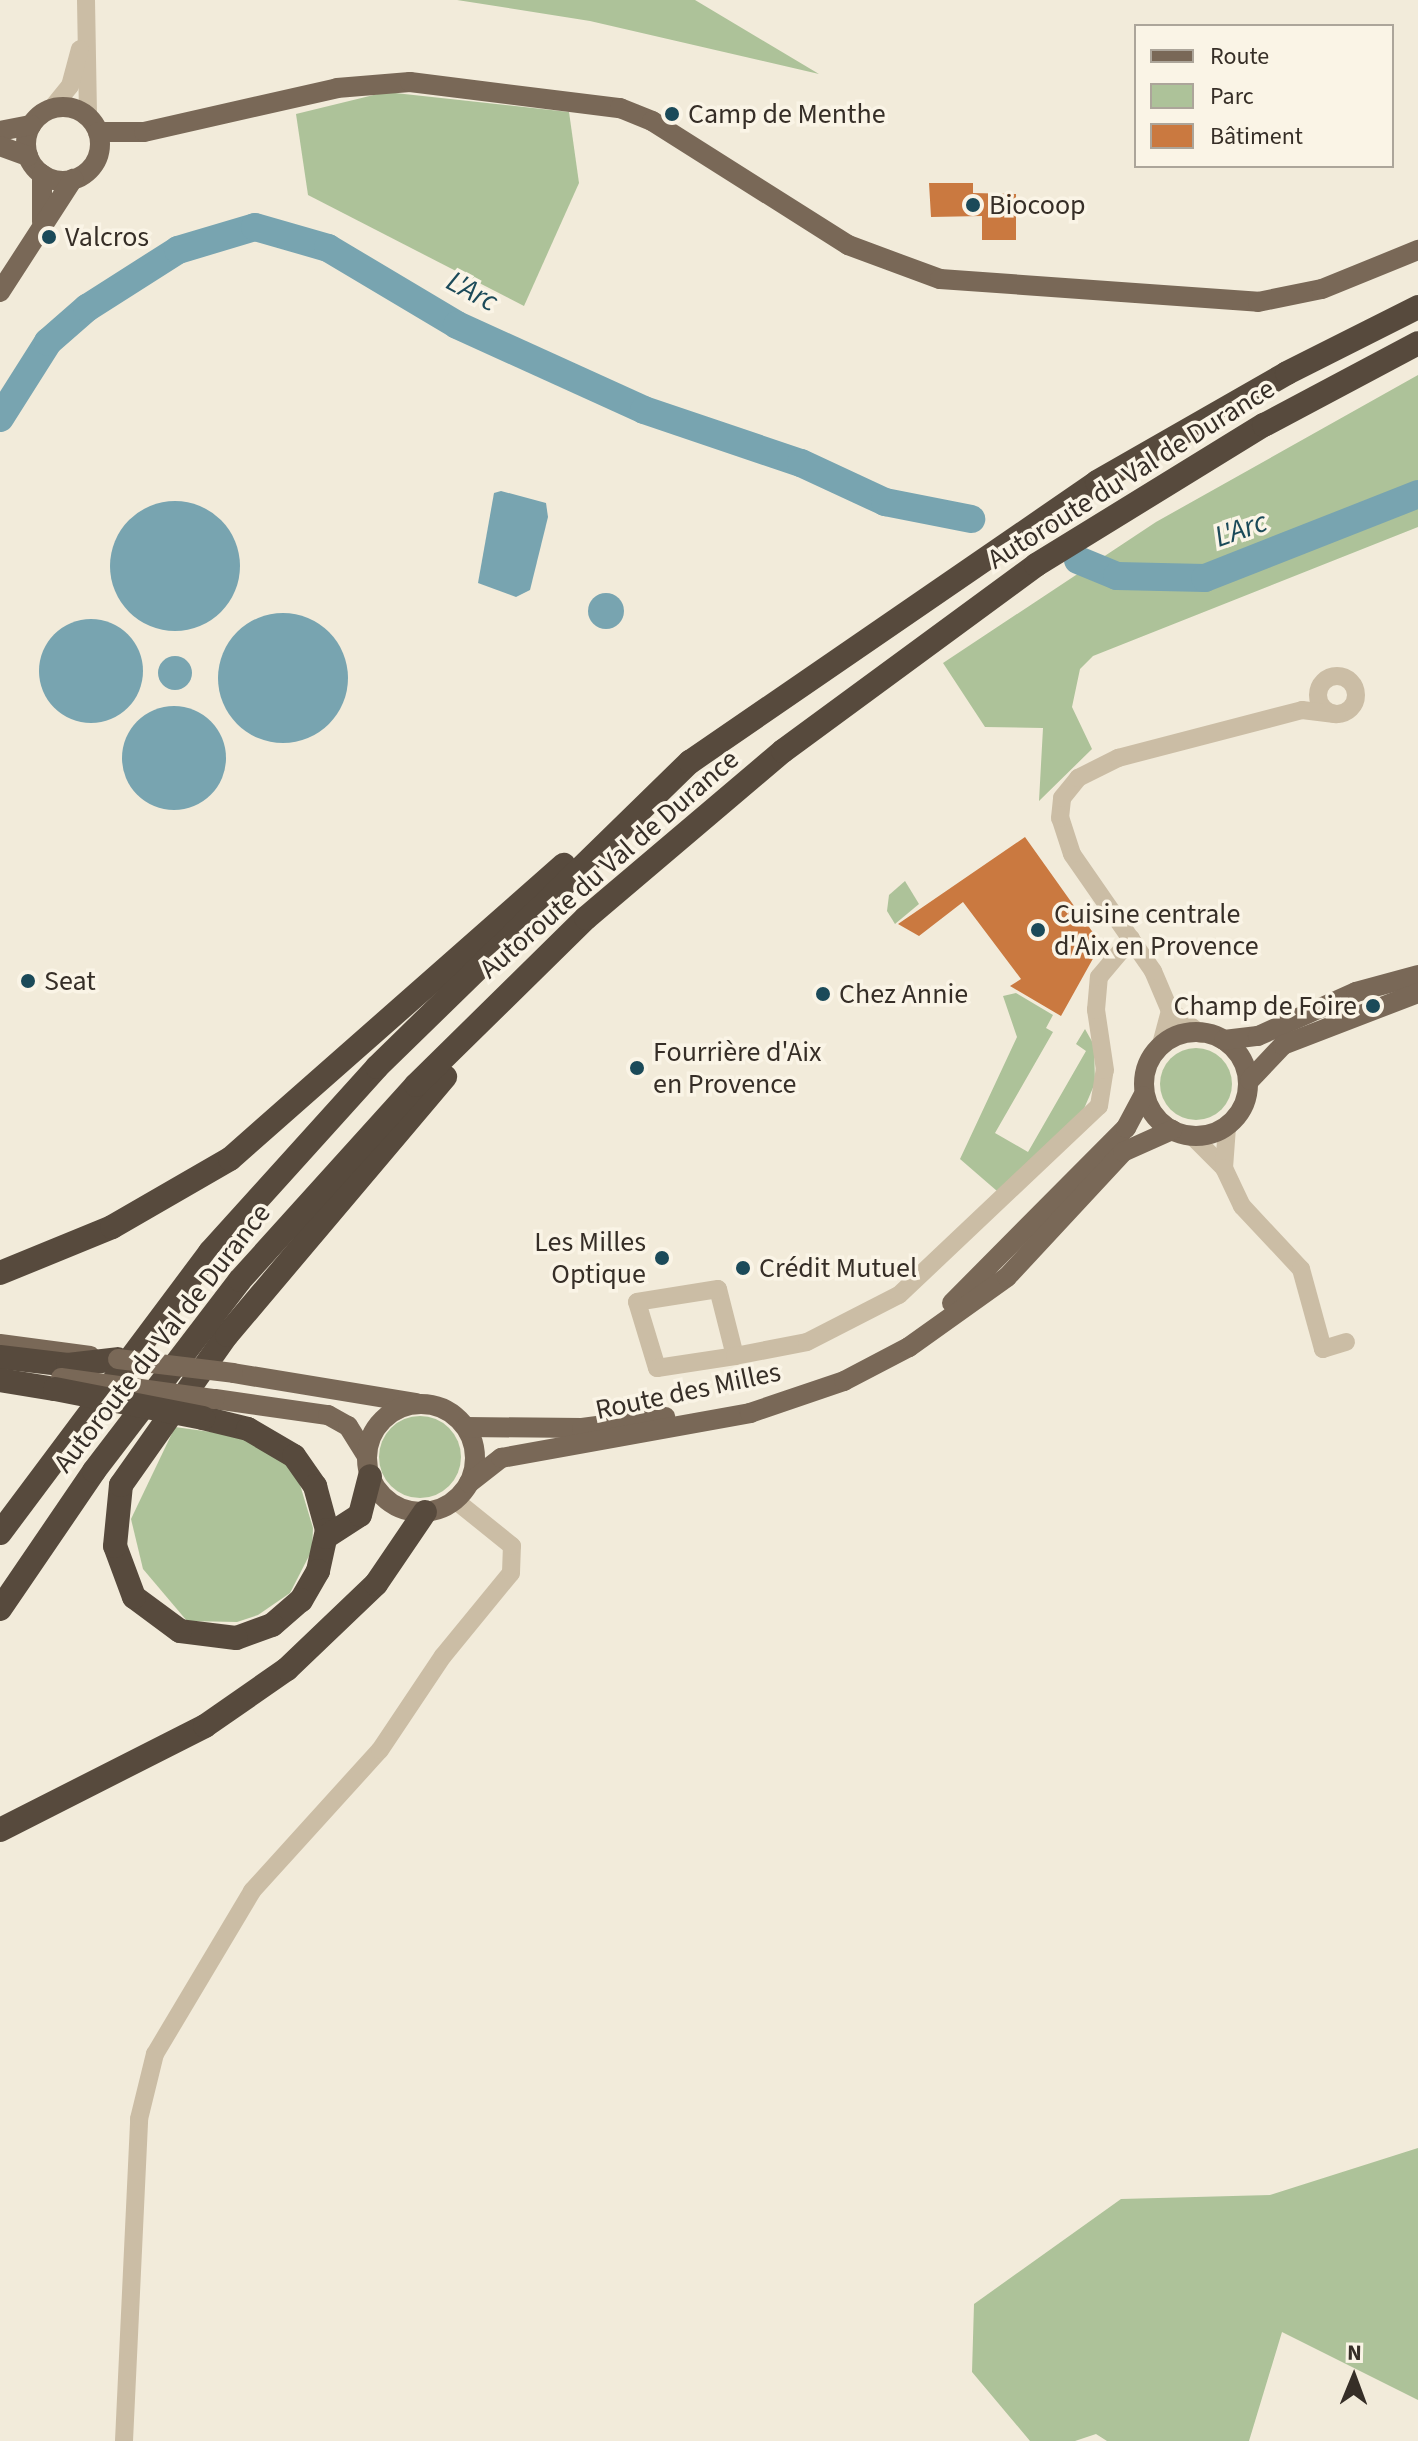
<!DOCTYPE html>
<meta charset="utf-8">
<style>
body{margin:0}
#map{position:relative;width:1418px;height:2441px;overflow:hidden;background:#f2ebda;font-family:"Source Sans 3",sans-serif}
div>[style]{position:absolute}
.green>*{inset:0;background:#adc299}
.round{border-radius:50%}
.water>*{inset:0;background:#78a4b0}
.river>*{height:28px;margin:-14px;padding:0 14px;transform-origin:14px;border-radius:14px;background:#78a4b0}
.building>*{inset:0;background:#ca7940}
.minor>*{height:18px;margin:-9px;padding:0 9px;transform-origin:9px;border-radius:9px;background:#cbbda5}
.minor>.ring{margin:-9px;padding:0;box-sizing:content-box;background:none;border:18px solid #cbbda5;border-radius:50%}
.major>*{height:20px;margin:-10px;padding:0 10px;transform-origin:10px;border-radius:10px;background:#796857}
.major>.ring{margin:-10px;padding:0;box-sizing:content-box;background:none;border:20px solid #796857;border-radius:50%}
.highway>*{height:24px;margin:-12px;padding:0 12px;transform-origin:12px;border-radius:12px;background:#574a3d}
.major-bridge>*{height:20px;margin:-10px;padding:0 10px;transform-origin:10px;border-radius:10px;background:#796857}
.highway-bridge>*{height:24px;margin:-12px;padding:0 12px;transform-origin:12px;border-radius:12px;background:#574a3d}
.dots>*{width:22px;height:22px;translate:-50% -50%;box-sizing:border-box;border:4px solid #faf4e6;border-radius:50%}
span{translate:-50% -50%;white-space:nowrap;text-align:center;line-height:1.15;-webkit-text-stroke:7px #faf4e6;paint-order:stroke}
.poi-label{font-size:28px;color:#362e27}
.left{translate:0 -50%;text-align:left}
.right{translate:-100% -50%;text-align:right}
.street-label{font-size:28px;color:#362e27}
.water-label{font-size:30px;color:#1b4a59;font-style:italic}
.legend{position:absolute;left:1134px;top:24px;width:260px;height:144px;box-sizing:border-box;background:#faf4e6;border:2px solid #aca59a;margin:0;padding:10px 14px;list-style:none;font-size:24px;color:#362e27}
.legend li{display:flex;align-items:center;gap:16px;height:40px}
.legend b{width:40px;border:2px solid #aca59a}
.north{position:absolute;left:1314px;top:2337px;width:80px;height:80px;-webkit-text-stroke:6px #faf4e6;paint-order:stroke;rotate:1deg;font-size:22px;font-weight:700;line-height:32px;text-align:center;color:#362e27}
.north::after{content:'';display:block;margin:auto;width:28px;height:36px;background:#362e27;clip-path:polygon(50% 0,100% 100%,50% 72%,0 100%)}
</style>
<div id="map">
<div class="green">
<i style="clip-path:polygon(457px 0,695px 0,819px 74px,590px 21px)"></i>
<i style="clip-path:polygon(386px 92px,569px 112px,579px 183px,524px 306px,308px 195px,296px 114px)"></i>
<i style="clip-path:polygon(1418px 375px,1418px 527px,1093px 656px,1080px 669px,1072px 707px,1092px 749px,1039px 801px,1043px 728px,985px 727px,943px 663px,1156px 522px)"></i>
<i style="clip-path:polygon(905px 881px,919px 904px,895px 924px,887px 911px,889px 895px)"></i>
<i style="clip-path:polygon(1016px 993px,1053px 1015px,1046px 1028px,1053px 1032px,995px 1133px,1028px 1152px,1086px 1051px,1076px 1044px,1085px 1029px,1094px 1045px,1095px 1083px,1083px 1111px,997px 1191px,960px 1159px,1017px 1037px,1003px 996px)"></i>
<i class="round" style="left:1160px;top:1048px;width:72px;height:72px"></i>
<i class="round" style="left:379px;top:1416px;width:82px;height:82px"></i>
<i style="clip-path:polygon(175px 1427px,240px 1436px,282px 1459px,298px 1478px,313px 1528px,312px 1550px,290px 1593px,258px 1615px,237px 1622px,187px 1621px,143px 1569px,131px 1519px)"></i>
<i style="clip-path:polygon(1418px 2148px,1418px 2400px,1282px 2332px,1249px 2441px,1107px 2441px,1096px 2434px,1075px 2441px,1030px 2441px,972px 2372px,974px 2304px,1121px 2199px,1270px 2195px)"></i>
</div>
<div class="water">
<i style="clip-path:polygon(501px 491px,546px 503px,548px 517px,530px 590px,516px 597px,478px 583px,494px 493px)"></i>
<i class="round" style="left:110px;top:501px;width:130px;height:130px"></i>
<i class="round" style="left:588px;top:593px;width:36px;height:36px"></i>
<i class="round" style="left:218px;top:613px;width:130px;height:130px"></i>
<i class="round" style="left:39px;top:619px;width:104px;height:104px"></i>
<i class="round" style="left:158px;top:656px;width:34px;height:34px"></i>
<i class="round" style="left:122px;top:706px;width:104px;height:104px"></i>
</div>
<div class="river">
<i style="left:0;top:418px;width:90px;rotate:-57.7deg"></i>
<i style="left:48px;top:342px;width:52px;rotate:-41.1deg"></i>
<i style="left:87px;top:308px;width:108px;rotate:-32.5deg"></i>
<i style="left:178px;top:250px;width:80px;rotate:-16.6deg"></i>
<i style="left:255px;top:227px;width:76px;rotate:16deg"></i>
<i style="left:328px;top:248px;width:150px;rotate:30.8deg"></i>
<i style="left:457px;top:325px;width:205px;rotate:24.4deg"></i>
<i style="left:644px;top:410px;width:166px;rotate:18.7deg"></i>
<i style="left:801px;top:463px;width:93px;rotate:24.9deg"></i>
<i style="left:885px;top:502px;width:88px;rotate:11.2deg"></i>
<i style="left:1078px;top:560px;width:42px;rotate:22.3deg"></i>
<i style="left:1117px;top:576px;width:88px;rotate:1.3deg"></i>
<i style="left:1205px;top:578px;width:229px;rotate:-21.5deg"></i>
</div>
<div class="building">
<i style="clip-path:polygon(929px 183px,973px 183px,973px 193px,1016px 194px,1016px 240px,982px 240px,982px 216px,931px 217px)"></i>
<i style="clip-path:polygon(1025px 837px,1099px 941px,1090px 948px,1095px 955px,1061px 1016px,1010px 986px,1021px 979px,963px 902px,919px 936px,898px 924px)"></i>
</div>
<div class="minor">
<i style="left:86px;top:0;width:116px;rotate:89deg"></i>
<i style="left:52px;top:108px;width:28px;rotate:-51deg"></i>
<i style="left:70px;top:86px;width:38px;rotate:-75deg"></i>
<i class="ring" style="left:1318px;top:676px;width:20px;height:20px"></i>
<i style="left:1201px;top:1034px;width:39px;rotate:-143deg"></i>
<i style="left:1170px;top:1011px;width:43px;rotate:-113deg"></i>
<i style="left:1153px;top:971px;width:142px;rotate:-124.7deg"></i>
<i style="left:1072px;top:854px;width:38px;rotate:-108deg"></i>
<i style="left:1060px;top:818px;width:20px;rotate:-84deg"></i>
<i style="left:1062px;top:798px;width:26px;rotate:-51deg"></i>
<i style="left:1078px;top:778px;width:45px;rotate:-26.6deg"></i>
<i style="left:1118px;top:758px;width:190px;rotate:-14.6deg"></i>
<i style="left:1302px;top:710px;width:35px;rotate:7deg"></i>
<i style="left:1160px;top:1048px;width:38px;rotate:-75deg"></i>
<i style="left:1191px;top:1135px;width:47px;rotate:45deg"></i>
<i style="left:1224px;top:1168px;width:41px;rotate:-85.8deg"></i>
<i style="left:1224px;top:1168px;width:42px;rotate:64.7deg"></i>
<i style="left:1242px;top:1206px;width:86px;rotate:46.9deg"></i>
<i style="left:1301px;top:1269px;width:83px;rotate:74.6deg"></i>
<i style="left:1323px;top:1349px;width:24px;rotate:-17deg"></i>
<i style="left:735px;top:1356px;width:69px;rotate:-104.2deg"></i>
<i style="left:718px;top:1289px;width:82px;rotate:170.9deg"></i>
<i style="left:637px;top:1302px;width:69px;rotate:73.1deg"></i>
<i style="left:657px;top:1368px;width:79px;rotate:-8.7deg"></i>
<i style="left:735px;top:1356px;width:73px;rotate:-11deg"></i>
<i style="left:807px;top:1342px;width:103px;rotate:-27.1deg"></i>
<i style="left:899px;top:1295px;width:275px;rotate:-43.4deg"></i>
<i style="left:1099px;top:1106px;width:36px;rotate:-81deg"></i>
<i style="left:1105px;top:1070px;width:61px;rotate:-98.5deg"></i>
<i style="left:1096px;top:1010px;width:33px;rotate:-85deg"></i>
<i style="left:1099px;top:977px;width:50px;rotate:-49.9deg"></i>
<i style="left:124px;top:2441px;width:322px;rotate:-87.3deg"></i>
<i style="left:139px;top:2119px;width:67px;rotate:-76.2deg"></i>
<i style="left:155px;top:2054px;width:190px;rotate:-59.2deg"></i>
<i style="left:252px;top:1891px;width:190px;rotate:-47.8deg"></i>
<i style="left:380px;top:1750px;width:113px;rotate:-56.2deg"></i>
<i style="left:443px;top:1656px;width:107px;rotate:-50.7deg"></i>
<i style="left:511px;top:1573px;width:27px;rotate:-88deg"></i>
<i style="left:512px;top:1546px;width:73px;rotate:-141.1deg"></i>
</div>
<div class="major">
<i class="ring" style="left:26px;top:107px;width:54px;height:54px"></i>
<i style="left:0;top:131px;width:32px;rotate:-11deg"></i>
<i style="left:98px;top:132px;width:46px"></i>
<i style="left:144px;top:132px;width:198px;rotate:-12.8deg"></i>
<i style="left:337px;top:88px;width:73px;rotate:-4.7deg"></i>
<i style="left:410px;top:82px;width:212px;rotate:7.1deg"></i>
<i style="left:620px;top:108px;width:35px;rotate:22deg"></i>
<i style="left:652px;top:121px;width:232px;rotate:32.3deg"></i>
<i style="left:848px;top:245px;width:98px;rotate:20.3deg"></i>
<i style="left:940px;top:279px;width:319px;rotate:4.1deg"></i>
<i style="left:1258px;top:302px;width:65px;rotate:-11.5deg"></i>
<i style="left:1322px;top:289px;width:104px;rotate:-22.1deg"></i>
<i style="left:0;top:146px;width:30px;rotate:20deg"></i>
<i style="left:42px;top:174px;width:48px;rotate:90deg"></i>
<i style="left:0;top:292px;width:135px;rotate:-57.1deg"></i>
<i class="ring" style="left:1144px;top:1032px;width:84px;height:84px"></i>
<i style="left:1224px;top:1040px;width:34px;rotate:-7deg"></i>
<i style="left:1258px;top:1036px;width:107px;rotate:-24.2deg"></i>
<i style="left:1356px;top:992px;width:64px;rotate:-15.3deg"></i>
<i style="left:1250px;top:1080px;width:48px;rotate:-46.7deg"></i>
<i style="left:1283px;top:1045px;width:145px;rotate:-21.1deg"></i>
<i style="left:952px;top:1303px;width:247px;rotate:-45.2deg"></i>
<i style="left:1126px;top:1128px;width:36px;rotate:-62deg"></i>
<i style="left:0;top:1344px;width:91px;rotate:7.6deg"></i>
<i style="left:233px;top:1373px;width:186px;rotate:9.3deg"></i>
<i style="left:215px;top:1399px;width:114px;rotate:8.1deg"></i>
<i style="left:328px;top:1415px;width:23px;rotate:29deg"></i>
<i style="left:348px;top:1426px;width:36px;rotate:58deg"></i>
<i class="ring" style="left:367px;top:1404px;width:88px;height:88px"></i>
<i style="left:466px;top:1427px;width:116px;rotate:0.5deg"></i>
<i style="left:582px;top:1428px;width:84px;rotate:-7.5deg"></i>
<i style="left:469px;top:1483px;width:41px;rotate:-38deg"></i>
<i style="left:501px;top:1458px;width:253px;rotate:-10.2deg"></i>
<i style="left:750px;top:1413px;width:99px;rotate:-18.8deg"></i>
<i style="left:844px;top:1381px;width:73px;rotate:-27.6deg"></i>
<i style="left:909px;top:1347px;width:120px;rotate:-35.5deg"></i>
<i style="left:1007px;top:1277px;width:171px;rotate:-47.1deg"></i>
<i style="left:1123px;top:1152px;width:54px;rotate:-24.2deg"></i>
</div>
<div class="highway">
<i style="left:0;top:1273px;width:121px;rotate:-22.3deg"></i>
<i style="left:112px;top:1227px;width:136px;rotate:-30deg"></i>
<i style="left:230px;top:1159px;width:445px;rotate:-41.4deg"></i>
<i style="left:0;top:1357px;width:68px;rotate:6.7deg"></i>
<i style="left:68px;top:1365px;width:50px;rotate:-6.8deg"></i>
<i style="left:0;top:1380px;width:56px;rotate:9.3deg"></i>
<i style="left:203px;top:1418px;width:46px;rotate:13.7deg"></i>
<i style="left:248px;top:1429px;width:53px;rotate:30.4deg"></i>
<i style="left:294px;top:1456px;width:37px;rotate:55deg"></i>
<i style="left:315px;top:1486px;width:46px;rotate:74.7deg"></i>
<i style="left:327px;top:1530px;width:42px;rotate:102.4deg"></i>
<i style="left:318px;top:1571px;width:34px;rotate:120deg"></i>
<i style="left:301px;top:1600px;width:38px;rotate:139deg"></i>
<i style="left:272px;top:1625px;width:38px;rotate:160deg"></i>
<i style="left:236px;top:1638px;width:56px;rotate:-172.9deg"></i>
<i style="left:180px;top:1631px;width:57px;rotate:-143.5deg"></i>
<i style="left:134px;top:1597px;width:54px;rotate:-110.4deg"></i>
<i style="left:115px;top:1546px;width:61px;rotate:-84.4deg"></i>
<i style="left:121px;top:1485px;width:184px;rotate:-54.8deg"></i>
<i style="left:227px;top:1335px;width:338px;rotate:-49.8deg"></i>
<i style="left:0;top:1533px;width:351px;rotate:-53.2deg"></i>
<i style="left:210px;top:1252px;width:249px;rotate:-47.9deg"></i>
<i style="left:377px;top:1067px;width:437px;rotate:-44.3deg"></i>
<i style="left:690px;top:762px;width:494px;rotate:-34.5deg"></i>
<i style="left:1097px;top:482px;width:219px;rotate:-29.8deg"></i>
<i style="left:1287px;top:373px;width:147px;rotate:-26.7deg"></i>
<i style="left:326px;top:1537px;width:40px;rotate:-32.9deg"></i>
<i style="left:360px;top:1515px;width:40px;rotate:-75.6deg"></i>
<i style="left:0;top:1609px;width:167px;rotate:-55.7deg"></i>
<i style="left:94px;top:1471px;width:240px;rotate:-52.6deg"></i>
<i style="left:240px;top:1280px;width:263px;rotate:-47.9deg"></i>
<i style="left:416px;top:1085px;width:238px;rotate:-44.5deg"></i>
<i style="left:586px;top:918px;width:258px;rotate:-40.3deg"></i>
<i style="left:783px;top:751px;width:314px;rotate:-36.3deg"></i>
<i style="left:1036px;top:565px;width:268px;rotate:-31.6deg"></i>
<i style="left:1264px;top:425px;width:174px;rotate:-28deg"></i>
<i style="left:0;top:1830px;width:230px;rotate:-26.9deg"></i>
<i style="left:205px;top:1726px;width:100px;rotate:-34.8deg"></i>
<i style="left:287px;top:1669px;width:123px;rotate:-43.7deg"></i>
<i style="left:376px;top:1584px;width:87px;rotate:-55.8deg"></i>
</div>
<div class="major-bridge">
<i style="left:118px;top:1359px;width:116px;rotate:6.9deg"></i>
<i style="left:61px;top:1378px;width:155px;rotate:7.8deg"></i>
</div>
<div class="highway-bridge">
<i style="left:55px;top:1389px;width:151px;rotate:11.1deg"></i>
</div>
<div class="dots">
<i style="left:672px;top:114px;background:#1b4a59"></i>
<i style="left:973px;top:205px;background:#1b4a59"></i>
<i style="left:49px;top:237px;background:#1b4a59"></i>
<i style="left:1038px;top:930px;background:#1b4a59"></i>
<i style="left:28px;top:981px;background:#1b4a59"></i>
<i style="left:823px;top:994px;background:#1b4a59"></i>
<i style="left:1373px;top:1006px;background:#1b4a59"></i>
<i style="left:637px;top:1068px;background:#1b4a59"></i>
<i style="left:662px;top:1258px;background:#1b4a59"></i>
<i style="left:743px;top:1268px;background:#1b4a59"></i>
</div>
<div class="poi-label">
<span class="left" style="left:688px;top:114px">Camp de Menthe</span>
<span class="left" style="left:989px;top:205px">Biocoop</span>
<span class="left" style="left:65px;top:237px">Valcros</span>
<span class="left" style="left:1054px;top:930px">Cuisine centrale<br>d'Aix en Provence</span>
<span class="left" style="left:44px;top:981px">Seat</span>
<span class="left" style="left:839px;top:994px">Chez Annie</span>
<span class="right" style="left:1357px;top:1006px">Champ de Foire</span>
<span class="left" style="left:653px;top:1068px">Fourrière d'Aix<br>en Provence</span>
<span class="right" style="left:646px;top:1258px">Les Milles<br>Optique</span>
<span class="left" style="left:759px;top:1268px">Crédit Mutuel</span>
</div>
<div class="street-label">
<span style="left:1131px;top:474px;rotate:-32deg">Autoroute du Val de Durance</span>
<span style="left:609px;top:864px;rotate:-41deg">Autoroute du Val de Durance</span>
<span style="left:162px;top:1338px;rotate:-52deg">Autoroute du Val de Durance</span>
<span style="left:688px;top:1391px;rotate:-12deg">Route des Milles</span>
</div>
<div class="water-label">
<span style="left:472px;top:292px;rotate:28deg">L'Arc</span>
<span style="left:1241px;top:530px;rotate:-19deg">L'Arc</span>
</div>
<ul class="legend">
<li><b style="height:10px;background:#796857"></b>Route</li>
<li><b style="height:22px;background:#adc299"></b>Parc</li>
<li><b style="height:22px;background:#ca7940"></b>Bâtiment</li>
</ul>
<div class="north">N</div>
</div>
